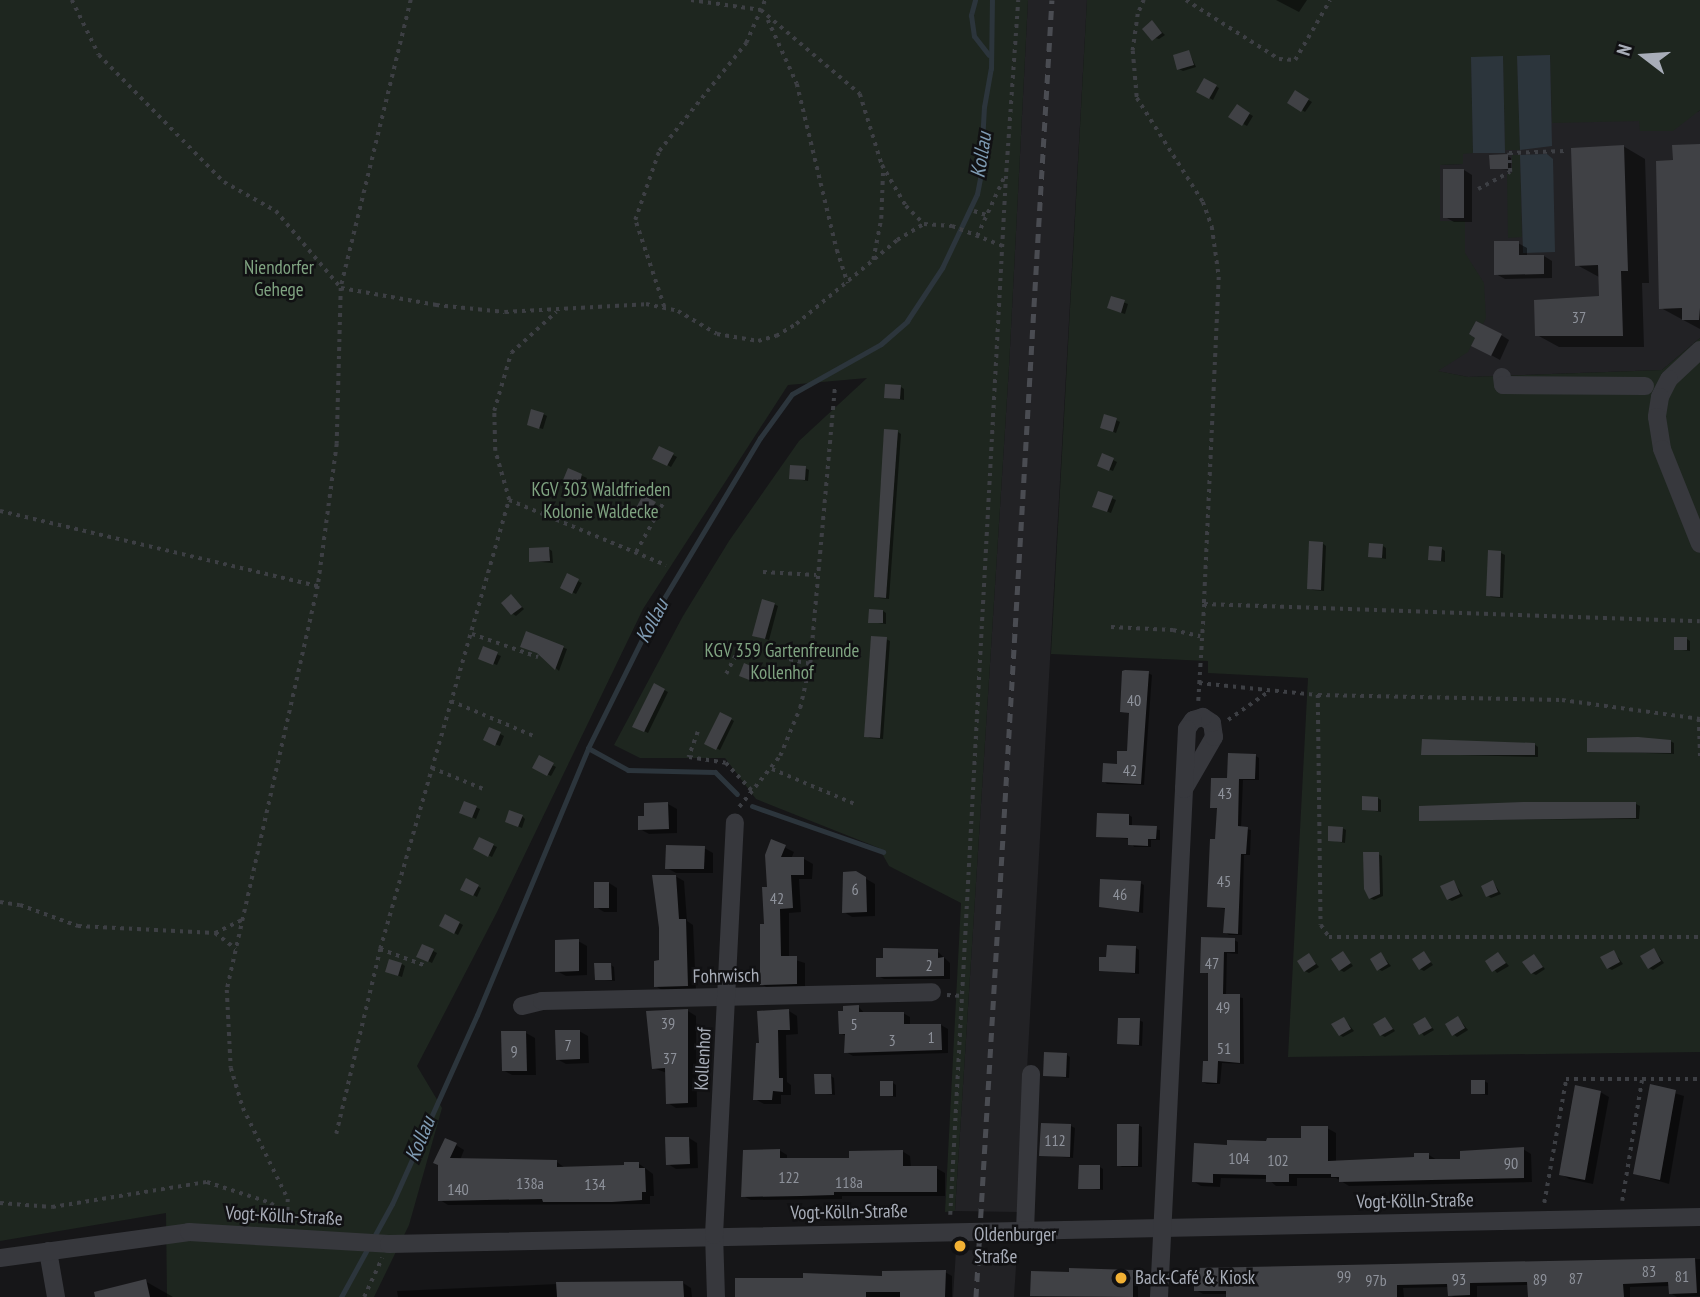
<!DOCTYPE html>
<meta charset="utf-8">
<style>
body{margin:0}
#map{position:relative;width:1700px;height:1297px;overflow:hidden;background:#161618;font-family:"PT Sans Narrow",sans-serif}
div>[style]{position:absolute}
.built>*{inset:0;background:#222225}
.green>*{inset:0;background:#1e261f}
.water>*{inset:0;background:#2c353c}
.shadow>*{inset:0;background:#0007}
.stream>*{height:5px;margin:-2.5px;padding:0 2.5px;transform-origin:2.5px;border-radius:2.5px;background:#2c353c}
.building>*{inset:0;background:#404145}
.path>*{height:3.5px;margin-top:-1.75px;transform-origin:0;background:repeating-linear-gradient(90deg,#3d3f44 0 3.5px,transparent 0 8.5px)}
.minor>*{height:18px;margin:-9px;padding:0 9px;transform-origin:9px;border-radius:9px;background:#37383d}
.rail>*{height:5px;margin-top:-2.5px;transform-origin:0;background:repeating-linear-gradient(90deg,#4a4c52 0 9px,transparent 0 16px)}
.dots>*{width:19px;height:19px;translate:-50% -50%;box-sizing:border-box;border:4px solid #111113;border-radius:50%}
span{translate:-50% -50%;white-space:nowrap;text-align:center;line-height:1.15;-webkit-text-stroke:5px #111113;paint-order:stroke}
.number-label{font-size:16px;color:#8e929b}
.number-label span{-webkit-text-stroke-width:0}
.park-label{font-size:19px;color:#7fa381}
.street-label{font-size:19px;color:#a8adb8}
.poi-label{font-size:19px;color:#a8adb8}
.left{translate:0 -50%;text-align:left}
.water-label{font-size:21px;color:#7f9bb3;font-style:italic}
.north{position:absolute;left:1609px;top:21px;width:70px;height:70px;-webkit-text-stroke:5px #111113;paint-order:stroke;rotate:287deg;font-size:19px;font-weight:700;line-height:28px;text-align:center;color:#a8adb8}
.north::after{content:'';display:block;margin:auto;width:24px;height:32px;background:#a8adb8;clip-path:polygon(50% 0,100% 100%,50% 72%,0 100%)}
</style>
<div id="map">
<div class="built">
<i style="clip-path:polygon(1028px 0,1087px 0,1019px 1212px,955px 1211px,1009px 367px)"></i>
<i style="clip-path:polygon(1462px 47px,1591px 56px,1698px 112px,1700px 110px,1700px 338px,1662px 370px,1468px 377px,1437px 371px,1464px 221px,1440px 221px,1440px 165px,1462px 164px)"></i>
<i style="clip-path:polygon(956px 1250px,1017px 1251px,1014px 1297px,953px 1297px)"></i>
</div>
<div class="green">
<i style="clip-path:polygon(0 0,1028px 0,1009px 367px,955px 1211px,945px 1212px,961px 903px,889px 866px,879px 848px,756px 799px,725px 758px,640px 758px,614px 745px,683px 616px,729px 541px,799px 441px,867px 378px,788px 385px,643px 609px,497px 912px,417px 1066px,442px 1108px,409px 1225px,374px 1297px,167px 1297px,166px 1213px,0 1241px)"></i>
<i style="clip-path:polygon(1087px 0,1700px 0,1700px 110px,1673px 131px,1640px 131px,1639px 121px,1552px 123px,1550px 55px,1517px 56px,1520px 150px,1505px 150px,1503px 57px,1471px 57px,1473px 153px,1463px 154px,1463px 164px,1440px 165px,1440px 221px,1465px 221px,1465px 253px,1484px 283px,1486px 318px,1483px 324px,1476px 321px,1469px 334px,1475px 338px,1468px 352px,1438px 371px,1468px 377px,1662px 370px,1700px 338px,1700px 1052px,1288px 1057px,1308px 678px,1208px 673px,1208px 661px,1051px 654px)"></i>
<i style="clip-path:polygon(1512px 155px,1520px 155px,1522px 237px,1508px 238px,1507px 174px,1512px 173px)"></i>
</div>
<div class="water">
<i style="clip-path:polygon(1550px 55px,1552px 146px,1520px 150px,1517px 56px)"></i>
<i style="clip-path:polygon(1503px 56px,1505px 153px,1473px 153px,1471px 57px)"></i>
<i style="clip-path:polygon(1547px 154px,1553px 159px,1555px 252px,1523px 253px,1520px 155px)"></i>
</div>
<div class="shadow">
<i style="clip-path:polygon(1276px 0,1307px 0,1299px 12px)"></i>
<i style="clip-path:polygon(1152px 23px,1165px 35px,1159px 39px,1151px 37px)"></i>
<i style="clip-path:polygon(1189px 52px,1196px 67px,1183px 71px,1179px 69px)"></i>
<i style="clip-path:polygon(1205px 80px,1219px 88px,1213px 100px,1199px 92px)"></i>
<i style="clip-path:polygon(1296px 93px,1312px 102px,1305px 112px,1290px 102px)"></i>
<i style="clip-path:polygon(1237px 107px,1253px 116px,1247px 126px,1231px 117px)"></i>
<i style="clip-path:polygon(1623px 146px,1645px 159px,1649px 283px,1642px 283px,1644px 347px,1559px 347px,1537px 335px,1601px 298px,1599px 277px,1577px 265px)"></i>
<i style="clip-path:polygon(1700px 146px,1700px 329px,1661px 308px,1674px 162px)"></i>
<i style="clip-path:polygon(1507px 156px,1511px 158px,1511px 170px,1491px 168px)"></i>
<i style="clip-path:polygon(1464px 170px,1472px 175px,1472px 222px,1454px 222px,1445px 217px)"></i>
<i style="clip-path:polygon(1518px 243px,1527px 248px,1527px 257px,1544px 256px,1552px 261px,1552px 278px,1505px 279px,1496px 274px)"></i>
<i style="clip-path:polygon(1112px 298px,1128px 304px,1125px 314px,1113px 310px)"></i>
<i style="clip-path:polygon(1501px 335px,1509px 340px,1500px 360px,1482px 350px)"></i>
<i style="clip-path:polygon(901px 387px,904px 389px,904px 400px,886px 397px)"></i>
<i style="clip-path:polygon(543px 414px,547px 416px,543px 429px,532px 426px)"></i>
<i style="clip-path:polygon(1116px 420px,1120px 422px,1116px 433px,1106px 429px)"></i>
<i style="clip-path:polygon(898px 432px,901px 434px,889px 599px,879px 598px,875px 596px)"></i>
<i style="clip-path:polygon(660px 448px,677px 457px,671px 467px,654px 458px)"></i>
<i style="clip-path:polygon(1103px 455px,1117px 462px,1113px 471px,1102px 467px)"></i>
<i style="clip-path:polygon(805px 468px,809px 470px,808px 481px,791px 478px)"></i>
<i style="clip-path:polygon(569px 470px,587px 478px,583px 487px,565px 479px)"></i>
<i style="clip-path:polygon(1099px 493px,1116px 500px,1111px 513px,1098px 508px)"></i>
<i style="clip-path:polygon(644px 498px,658px 506px,653px 515px,638px 507px)"></i>
<i style="clip-path:polygon(1322px 543px,1326px 546px,1324px 591px,1313px 590px,1309px 588px)"></i>
<i style="clip-path:polygon(1383px 546px,1386px 548px,1386px 559px,1370px 556px)"></i>
<i style="clip-path:polygon(549px 549px,552px 551px,553px 563px,531px 561px)"></i>
<i style="clip-path:polygon(1442px 549px,1445px 551px,1445px 562px,1430px 559px)"></i>
<i style="clip-path:polygon(1501px 553px,1505px 555px,1503px 598px,1491px 597px,1488px 595px)"></i>
<i style="clip-path:polygon(567px 576px,582px 583px,576px 594px,562px 587px)"></i>
<i style="clip-path:polygon(511px 596px,524px 609px,516px 616px,513px 614px)"></i>
<i style="clip-path:polygon(774px 604px,778px 606px,769px 640px,758px 637px)"></i>
<i style="clip-path:polygon(883px 611px,886px 613px,886px 624px,870px 622px)"></i>
<i style="clip-path:polygon(527px 634px,567px 649px,559px 671px,539px 653px)"></i>
<i style="clip-path:polygon(886px 639px,890px 641px,883px 739px,870px 738px,866px 736px)"></i>
<i style="clip-path:polygon(1687px 639px,1690px 641px,1690px 651px,1675px 649px)"></i>
<i style="clip-path:polygon(484px 649px,501px 656px,497px 665px,484px 660px)"></i>
<i style="clip-path:polygon(757px 670px,760px 672px,756px 682px,745px 677px)"></i>
<i style="clip-path:polygon(1148px 673px,1152px 675px,1144px 785px,1107px 784px,1104px 781px,1129px 753px,1131px 714px,1122px 711px)"></i>
<i style="clip-path:polygon(655px 685px,668px 692px,648px 733px,634px 726px)"></i>
<i style="clip-path:polygon(721px 714px,734px 721px,720px 750px,706px 743px)"></i>
<i style="clip-path:polygon(490px 729px,504px 736px,500px 746px,489px 742px)"></i>
<i style="clip-path:polygon(1670px 741px,1674px 743px,1674px 754px,1588px 751px)"></i>
<i style="clip-path:polygon(1534px 744px,1538px 747px,1538px 757px,1423px 754px)"></i>
<i style="clip-path:polygon(1256px 756px,1259px 758px,1259px 780px,1243px 780px,1241px 828px,1251px 830px,1250px 855px,1244px 855px,1242px 935px,1229px 935px,1225px 932px,1226px 909px,1208px 906px,1219px 809px,1212px 807px,1229px 780px)"></i>
<i style="clip-path:polygon(539px 758px,556px 767px,551px 776px,534px 768px)"></i>
<i style="clip-path:polygon(1378px 798px,1381px 800px,1381px 812px,1363px 809px)"></i>
<i style="clip-path:polygon(465px 803px,480px 809px,476px 819px,465px 814px)"></i>
<i style="clip-path:polygon(668px 804px,677px 809px,677px 833px,649px 834px,640px 829px,646px 817px)"></i>
<i style="clip-path:polygon(1636px 804px,1640px 806px,1639px 819px,1421px 820px)"></i>
<i style="clip-path:polygon(1129px 815px,1132px 817px,1132px 827px,1160px 830px,1160px 840px,1151px 840px,1151px 847px,1134px 847px,1130px 839px,1098px 836px)"></i>
<i style="clip-path:polygon(522px 816px,525px 819px,522px 828px,510px 823px)"></i>
<i style="clip-path:polygon(1342px 828px,1346px 830px,1345px 843px,1330px 840px)"></i>
<i style="clip-path:polygon(480px 839px,497px 847px,492px 857px,475px 849px)"></i>
<i style="clip-path:polygon(772px 841px,794px 852px,791px 859px,804px 859px,813px 864px,812px 879px,799px 879px,801px 912px,789px 913px,789px 958px,805px 963px,805px 988px,770px 989px,761px 984px)"></i>
<i style="clip-path:polygon(704px 848px,713px 853px,713px 873px,676px 873px,667px 868px)"></i>
<i style="clip-path:polygon(1378px 854px,1382px 856px,1383px 896px,1374px 900px,1370px 898px)"></i>
<i style="clip-path:polygon(856px 873px,875px 884px,875px 916px,852px 917px,844px 912px)"></i>
<i style="clip-path:polygon(675px 876px,684px 881px,687px 921px,693px 925px,696px 990px,664px 991px,655px 986px)"></i>
<i style="clip-path:polygon(467px 881px,481px 888px,477px 897px,463px 889px)"></i>
<i style="clip-path:polygon(1454px 882px,1463px 896px,1452px 901px,1448px 899px)"></i>
<i style="clip-path:polygon(1493px 882px,1501px 894px,1491px 898px,1488px 896px)"></i>
<i style="clip-path:polygon(609px 883px,617px 888px,617px 912px,604px 912px,596px 907px)"></i>
<i style="clip-path:polygon(1140px 883px,1144px 885px,1143px 913px,1100px 906px)"></i>
<i style="clip-path:polygon(446px 916px,463px 925px,458px 935px,441px 926px)"></i>
<i style="clip-path:polygon(1234px 940px,1238px 942px,1238px 954px,1227px 953px,1226px 995px,1243px 998px,1244px 1064px,1222px 1063px,1220px 1084px,1207px 1084px,1203px 1082px,1209px 1063px,1210px 974px,1202px 972px)"></i>
<i style="clip-path:polygon(578px 941px,587px 946px,587px 975px,566px 976px,557px 971px)"></i>
<i style="clip-path:polygon(423px 946px,437px 953px,432px 963px,418px 956px)"></i>
<i style="clip-path:polygon(1136px 948px,1139px 950px,1139px 974px,1101px 970px)"></i>
<i style="clip-path:polygon(1654px 950px,1664px 963px,1653px 970px,1649px 968px)"></i>
<i style="clip-path:polygon(937px 951px,950px 963px,950px 979px,884px 979px,878px 976px)"></i>
<i style="clip-path:polygon(1614px 952px,1623px 964px,1612px 970px,1608px 968px)"></i>
<i style="clip-path:polygon(1343px 953px,1353px 966px,1344px 972px,1340px 970px)"></i>
<i style="clip-path:polygon(1424px 953px,1433px 965px,1424px 971px,1420px 969px)"></i>
<i style="clip-path:polygon(1381px 954px,1391px 966px,1382px 971px,1378px 969px)"></i>
<i style="clip-path:polygon(1498px 954px,1509px 966px,1497px 973px,1487px 961px)"></i>
<i style="clip-path:polygon(1309px 955px,1319px 967px,1309px 973px,1305px 971px)"></i>
<i style="clip-path:polygon(1534px 956px,1545px 969px,1536px 975px,1532px 973px)"></i>
<i style="clip-path:polygon(402px 964px,405px 966px,402px 977px,390px 973px)"></i>
<i style="clip-path:polygon(611px 965px,614px 967px,615px 981px,596px 979px)"></i>
<i style="clip-path:polygon(859px 1007px,865px 1014px,903px 1013px,910px 1017px,910px 1026px,941px 1025px,948px 1029px,948px 1053px,853px 1056px,846px 1052px,846px 1036px,840px 1033px)"></i>
<i style="clip-path:polygon(688px 1011px,696px 1016px,697px 1107px,676px 1108px,668px 1103px,667px 1073px,653px 1068px)"></i>
<i style="clip-path:polygon(789px 1011px,797px 1016px,798px 1034px,786px 1035px,787px 1082px,791px 1085px,791px 1095px,781px 1095px,781px 1104px,764px 1104px,755px 1099px,760px 1045px)"></i>
<i style="clip-path:polygon(1458px 1018px,1468px 1030px,1457px 1037px,1453px 1034px)"></i>
<i style="clip-path:polygon(1344px 1019px,1354px 1031px,1343px 1037px,1340px 1035px)"></i>
<i style="clip-path:polygon(1385px 1019px,1395px 1031px,1385px 1037px,1381px 1035px)"></i>
<i style="clip-path:polygon(1425px 1019px,1434px 1030px,1424px 1036px,1415px 1024px)"></i>
<i style="clip-path:polygon(1139px 1020px,1143px 1022px,1142px 1046px,1119px 1043px)"></i>
<i style="clip-path:polygon(579px 1031px,588px 1036px,589px 1063px,566px 1064px,557px 1059px)"></i>
<i style="clip-path:polygon(526px 1033px,535px 1038px,536px 1075px,512px 1075px,503px 1070px)"></i>
<i style="clip-path:polygon(1066px 1054px,1070px 1057px,1069px 1078px,1045px 1075px)"></i>
<i style="clip-path:polygon(831px 1076px,834px 1078px,835px 1095px,817px 1093px)"></i>
<i style="clip-path:polygon(1484px 1081px,1488px 1083px,1488px 1095px,1473px 1093px)"></i>
<i style="clip-path:polygon(893px 1083px,896px 1085px,896px 1097px,882px 1095px)"></i>
<i style="clip-path:polygon(1651px 1086px,1684px 1096px,1669px 1184px,1635px 1174px)"></i>
<i style="clip-path:polygon(1600px 1092px,1609px 1097px,1593px 1184px,1569px 1179px,1561px 1174px)"></i>
<i style="clip-path:polygon(1138px 1125px,1142px 1127px,1142px 1167px,1122px 1167px,1118px 1165px)"></i>
<i style="clip-path:polygon(1071px 1126px,1075px 1128px,1073px 1158px,1041px 1155px)"></i>
<i style="clip-path:polygon(1327px 1128px,1336px 1133px,1336px 1162px,1416px 1159px,1429px 1155px,1437px 1160px,1461px 1161px,1523px 1149px,1531px 1154px,1532px 1182px,1349px 1186px,1336px 1178px,1297px 1178px,1297px 1186px,1276px 1186px,1268px 1179px,1221px 1178px,1220px 1187px,1201px 1186px,1193px 1181px,1228px 1147px,1303px 1139px)"></i>
<i style="clip-path:polygon(689px 1138px,697px 1143px,698px 1168px,676px 1169px,668px 1164px)"></i>
<i style="clip-path:polygon(456px 1145px,464px 1150px,460px 1160px,557px 1162px,565px 1168px,626px 1167px,638px 1163px,653px 1174px,654px 1196px,650px 1196px,650px 1204px,448px 1205px,440px 1200px,440px 1165px)"></i>
<i style="clip-path:polygon(779px 1150px,787px 1155px,787px 1160px,851px 1159px,902px 1151px,910px 1156px,911px 1168px,936px 1168px,945px 1173px,945px 1196px,842px 1196px,842px 1199px,751px 1200px,743px 1196px)"></i>
<i style="clip-path:polygon(1100px 1167px,1103px 1169px,1103px 1190px,1080px 1188px)"></i>
<i style="clip-path:polygon(1700px 1259px,1700px 1296px,1677px 1297px,1670px 1293px,1670px 1286px,1630px 1287px,1630px 1297px,1529px 1297px,1529px 1285px,1477px 1286px,1477px 1297px,1454px 1297px,1449px 1295px,1449px 1287px,1403px 1288px,1404px 1297px,1228px 1297px,1228px 1294px,1203px 1294px,1196px 1290px,1195px 1270px)"></i>
<i style="clip-path:polygon(1132px 1271px,1138px 1275px,1138px 1297px,1032px 1295px)"></i>
<i style="clip-path:polygon(945px 1272px,952px 1276px,952px 1297px,736px 1297px)"></i>
<i style="clip-path:polygon(145px 1281px,173px 1297px,105px 1297px)"></i>
<i style="clip-path:polygon(683px 1283px,691px 1288px,692px 1297px,398px 1297px,397px 1291px,557px 1284px)"></i>
</div>
<div class="stream">
<i style="left:975px;top:0;width:16px;rotate:105deg"></i>
<i style="left:971px;top:15px;width:21px;rotate:82deg"></i>
<i style="left:974px;top:36px;width:24px;rotate:52deg"></i>
<i style="left:588px;top:748px;width:46px;rotate:28.8deg"></i>
<i style="left:628px;top:770px;width:87px;rotate:1.3deg"></i>
<i style="left:715px;top:772px;width:31px;rotate:45deg"></i>
<i style="left:752px;top:806px;width:139px;rotate:19.3deg"></i>
<i style="left:341px;top:1297px;width:106px;rotate:-61.3deg"></i>
<i style="left:392px;top:1204px;width:207px;rotate:-65.8deg"></i>
<i style="left:477px;top:1015px;width:289px;rotate:-67.4deg"></i>
<i style="left:588px;top:748px;width:148px;rotate:-63.6deg"></i>
<i style="left:654px;top:615px;width:206px;rotate:-59.1deg"></i>
<i style="left:760px;top:438px;width:54px;rotate:-54deg"></i>
<i style="left:792px;top:394px;width:102px;rotate:-29.3deg"></i>
<i style="left:881px;top:344px;width:35px;rotate:-41deg"></i>
<i style="left:907px;top:321px;width:64px;rotate:-56.6deg"></i>
<i style="left:942px;top:268px;width:82px;rotate:-64.7deg"></i>
<i style="left:977px;top:194px;width:16px;rotate:-79deg"></i>
<i style="left:980px;top:178px;width:71px;rotate:-86.8deg"></i>
<i style="left:984px;top:107px;width:39px;rotate:-80deg"></i>
<i style="left:991px;top:69px;width:69px;rotate:-89.2deg"></i>
</div>
<div class="building">
<i style="clip-path:polygon(1152px 20px,1162px 33px,1152px 41px,1142px 29px)"></i>
<i style="clip-path:polygon(1189px 50px,1194px 65px,1177px 70px,1173px 55px)"></i>
<i style="clip-path:polygon(1204px 78px,1217px 85px,1209px 99px,1196px 92px)"></i>
<i style="clip-path:polygon(1295px 90px,1309px 99px,1301px 112px,1287px 103px)"></i>
<i style="clip-path:polygon(1237px 104px,1250px 113px,1242px 126px,1228px 117px)"></i>
<i style="clip-path:polygon(1700px 144px,1700px 308px,1699px 320px,1682px 320px,1682px 308px,1659px 309px,1656px 161px,1673px 160px,1672px 145px)"></i>
<i style="clip-path:polygon(1624px 145px,1628px 271px,1621px 271px,1623px 336px,1535px 336px,1534px 300px,1599px 296px,1598px 265px,1575px 266px,1571px 148px)"></i>
<i style="clip-path:polygon(1508px 154px,1508px 169px,1490px 169px,1489px 155px)"></i>
<i style="clip-path:polygon(1443px 169px,1464px 169px,1464px 218px,1443px 218px)"></i>
<i style="clip-path:polygon(1494px 241px,1519px 241px,1519px 255px,1544px 255px,1544px 274px,1494px 275px)"></i>
<i style="clip-path:polygon(1111px 296px,1125px 300px,1121px 313px,1107px 308px)"></i>
<i style="clip-path:polygon(1476px 321px,1502px 334px,1491px 356px,1471px 346px,1475px 338px,1469px 334px)"></i>
<i style="clip-path:polygon(885px 384px,901px 385px,900px 399px,884px 398px)"></i>
<i style="clip-path:polygon(531px 409px,544px 413px,539px 429px,527px 425px)"></i>
<i style="clip-path:polygon(1104px 414px,1117px 418px,1113px 432px,1100px 428px)"></i>
<i style="clip-path:polygon(884px 429px,898px 430px,886px 598px,874px 597px)"></i>
<i style="clip-path:polygon(659px 446px,674px 453px,667px 466px,652px 459px)"></i>
<i style="clip-path:polygon(1102px 453px,1114px 458px,1109px 471px,1097px 466px)"></i>
<i style="clip-path:polygon(790px 465px,806px 466px,805px 480px,789px 479px)"></i>
<i style="clip-path:polygon(568px 468px,582px 474px,579px 486px,563px 480px)"></i>
<i style="clip-path:polygon(1098px 491px,1113px 496px,1107px 512px,1092px 507px)"></i>
<i style="clip-path:polygon(643px 495px,656px 502px,648px 515px,636px 508px)"></i>
<i style="clip-path:polygon(1309px 541px,1323px 542px,1321px 590px,1307px 589px)"></i>
<i style="clip-path:polygon(1369px 543px,1383px 544px,1382px 558px,1368px 557px)"></i>
<i style="clip-path:polygon(1429px 546px,1442px 547px,1441px 561px,1428px 560px)"></i>
<i style="clip-path:polygon(549px 547px,550px 561px,529px 562px,529px 548px)"></i>
<i style="clip-path:polygon(1488px 550px,1501px 551px,1500px 597px,1486px 596px)"></i>
<i style="clip-path:polygon(567px 573px,579px 579px,572px 594px,560px 588px)"></i>
<i style="clip-path:polygon(511px 594px,522px 607px,511px 615px,501px 603px)"></i>
<i style="clip-path:polygon(762px 599px,775px 603px,765px 639px,752px 636px)"></i>
<i style="clip-path:polygon(869px 609px,883px 610px,883px 623px,868px 623px)"></i>
<i style="clip-path:polygon(526px 631px,564px 646px,555px 670px,537px 653px,520px 647px)"></i>
<i style="clip-path:polygon(871px 636px,887px 637px,880px 738px,864px 737px)"></i>
<i style="clip-path:polygon(1674px 637px,1687px 637px,1687px 650px,1674px 650px)"></i>
<i style="clip-path:polygon(483px 646px,498px 652px,493px 665px,478px 659px)"></i>
<i style="clip-path:polygon(744px 663px,758px 669px,752px 681px,739px 676px)"></i>
<i style="clip-path:polygon(1125px 670px,1149px 671px,1141px 784px,1102px 782px,1103px 763px,1117px 764px,1117px 751px,1127px 751px,1129px 713px,1120px 712px,1122px 671px)"></i>
<i style="clip-path:polygon(654px 683px,665px 689px,644px 732px,632px 727px)"></i>
<i style="clip-path:polygon(720px 712px,732px 718px,716px 750px,704px 744px)"></i>
<i style="clip-path:polygon(489px 727px,501px 732px,495px 746px,483px 740px)"></i>
<i style="clip-path:polygon(1638px 737px,1671px 740px,1671px 753px,1587px 752px,1587px 738px)"></i>
<i style="clip-path:polygon(1422px 739px,1535px 743px,1535px 755px,1421px 755px)"></i>
<i style="clip-path:polygon(1228px 753px,1256px 754px,1255px 779px,1239px 779px,1238px 826px,1248px 827px,1246px 854px,1241px 854px,1238px 934px,1223px 933px,1225px 908px,1207px 907px,1210px 839px,1215px 839px,1217px 808px,1210px 808px,1211px 778px,1227px 778px)"></i>
<i style="clip-path:polygon(539px 755px,554px 763px,547px 776px,532px 768px)"></i>
<i style="clip-path:polygon(1362px 796px,1378px 797px,1378px 811px,1362px 810px)"></i>
<i style="clip-path:polygon(464px 801px,477px 806px,472px 818px,459px 813px)"></i>
<i style="clip-path:polygon(668px 802px,669px 829px,638px 830px,638px 816px,644px 816px,644px 803px)"></i>
<i style="clip-path:polygon(1523px 802px,1636px 802px,1636px 818px,1419px 821px,1419px 806px)"></i>
<i style="clip-path:polygon(509px 810px,523px 815px,518px 827px,505px 822px)"></i>
<i style="clip-path:polygon(1097px 813px,1129px 814px,1129px 825px,1157px 826px,1156px 839px,1148px 839px,1148px 846px,1128px 845px,1128px 838px,1096px 837px)"></i>
<i style="clip-path:polygon(1328px 826px,1343px 827px,1342px 842px,1328px 841px)"></i>
<i style="clip-path:polygon(479px 837px,494px 844px,488px 857px,473px 849px)"></i>
<i style="clip-path:polygon(771px 839px,786px 845px,781px 857px,804px 857px,804px 875px,791px 875px,793px 908px,780px 909px,781px 956px,797px 956px,797px 984px,760px 985px,760px 924px,764px 924px,762px 887px,767px 887px,765px 855px)"></i>
<i style="clip-path:polygon(666px 845px,705px 846px,704px 869px,665px 869px)"></i>
<i style="clip-path:polygon(1363px 852px,1379px 852px,1380px 894px,1369px 899px,1364px 889px)"></i>
<i style="clip-path:polygon(856px 871px,866px 877px,867px 912px,842px 913px,843px 872px)"></i>
<i style="clip-path:polygon(652px 875px,676px 875px,679px 919px,686px 919px,688px 986px,654px 987px,654px 961px,659px 960px,659px 928px)"></i>
<i style="clip-path:polygon(466px 878px,479px 885px,473px 896px,460px 890px)"></i>
<i style="clip-path:polygon(1100px 879px,1141px 881px,1139px 912px,1099px 907px)"></i>
<i style="clip-path:polygon(1454px 880px,1460px 894px,1447px 900px,1440px 886px)"></i>
<i style="clip-path:polygon(1493px 880px,1498px 892px,1486px 897px,1481px 886px)"></i>
<i style="clip-path:polygon(594px 882px,609px 882px,609px 908px,594px 908px)"></i>
<i style="clip-path:polygon(445px 914px,460px 922px,454px 934px,439px 926px)"></i>
<i style="clip-path:polygon(1201px 937px,1235px 938px,1235px 952px,1224px 952px,1223px 994px,1240px 994px,1240px 1063px,1218px 1061px,1217px 1083px,1202px 1082px,1203px 1061px,1208px 1061px,1208px 973px,1200px 973px)"></i>
<i style="clip-path:polygon(579px 939px,579px 971px,555px 972px,555px 940px)"></i>
<i style="clip-path:polygon(422px 944px,434px 949px,428px 962px,416px 957px)"></i>
<i style="clip-path:polygon(1107px 945px,1136px 946px,1135px 973px,1099px 971px,1099px 957px,1106px 957px)"></i>
<i style="clip-path:polygon(883px 948px,938px 949px,938px 958px,944px 957px,944px 976px,876px 977px,876px 958px,883px 958px)"></i>
<i style="clip-path:polygon(1654px 948px,1661px 961px,1648px 969px,1640px 956px)"></i>
<i style="clip-path:polygon(1614px 950px,1620px 962px,1607px 969px,1600px 957px)"></i>
<i style="clip-path:polygon(1343px 951px,1351px 963px,1339px 971px,1331px 959px)"></i>
<i style="clip-path:polygon(1424px 951px,1431px 962px,1419px 970px,1412px 959px)"></i>
<i style="clip-path:polygon(1381px 952px,1388px 964px,1377px 971px,1370px 959px)"></i>
<i style="clip-path:polygon(1498px 952px,1506px 963px,1492px 972px,1485px 961px)"></i>
<i style="clip-path:polygon(1309px 953px,1316px 964px,1304px 972px,1297px 961px)"></i>
<i style="clip-path:polygon(1534px 954px,1543px 967px,1531px 974px,1522px 962px)"></i>
<i style="clip-path:polygon(389px 959px,402px 963px,398px 976px,385px 972px)"></i>
<i style="clip-path:polygon(594px 963px,611px 963px,612px 980px,595px 980px)"></i>
<i style="clip-path:polygon(859px 1005px,859px 1012px,904px 1012px,904px 1024px,941px 1024px,942px 1050px,844px 1053px,845px 1034px,839px 1034px,838px 1011px,843px 1011px,843px 1006px)"></i>
<i style="clip-path:polygon(688px 1009px,688px 1103px,666px 1104px,665px 1068px,652px 1069px,646px 1011px)"></i>
<i style="clip-path:polygon(789px 1009px,790px 1030px,778px 1030px,779px 1078px,783px 1078px,783px 1092px,773px 1091px,772px 1100px,753px 1100px,756px 1043px,759px 1043px,757px 1011px)"></i>
<i style="clip-path:polygon(1458px 1016px,1465px 1028px,1452px 1036px,1445px 1024px)"></i>
<i style="clip-path:polygon(1344px 1017px,1351px 1029px,1339px 1036px,1331px 1024px)"></i>
<i style="clip-path:polygon(1385px 1017px,1393px 1029px,1380px 1036px,1373px 1024px)"></i>
<i style="clip-path:polygon(1425px 1017px,1432px 1028px,1419px 1035px,1413px 1024px)"></i>
<i style="clip-path:polygon(1118px 1018px,1140px 1018px,1139px 1045px,1117px 1044px)"></i>
<i style="clip-path:polygon(555px 1030px,580px 1030px,580px 1059px,556px 1060px)"></i>
<i style="clip-path:polygon(501px 1031px,526px 1031px,527px 1071px,502px 1071px)"></i>
<i style="clip-path:polygon(1044px 1052px,1067px 1053px,1066px 1077px,1043px 1076px)"></i>
<i style="clip-path:polygon(814px 1074px,831px 1074px,832px 1094px,815px 1094px)"></i>
<i style="clip-path:polygon(1471px 1080px,1485px 1080px,1485px 1094px,1471px 1094px)"></i>
<i style="clip-path:polygon(880px 1081px,893px 1081px,893px 1096px,880px 1096px)"></i>
<i style="clip-path:polygon(1650px 1084px,1676px 1090px,1660px 1180px,1633px 1174px)"></i>
<i style="clip-path:polygon(1575px 1085px,1601px 1091px,1585px 1180px,1559px 1175px)"></i>
<i style="clip-path:polygon(1041px 1123px,1071px 1124px,1070px 1157px,1039px 1156px)"></i>
<i style="clip-path:polygon(1117px 1124px,1139px 1124px,1138px 1166px,1117px 1166px)"></i>
<i style="clip-path:polygon(1301px 1126px,1328px 1126px,1328px 1161px,1414px 1157px,1414px 1153px,1429px 1153px,1429px 1159px,1460px 1159px,1460px 1151px,1524px 1147px,1524px 1178px,1339px 1182px,1339px 1177px,1331px 1177px,1331px 1174px,1289px 1174px,1289px 1182px,1266px 1182px,1266px 1175px,1213px 1174px,1213px 1183px,1192px 1182px,1194px 1143px,1227px 1145px,1227px 1140px,1266px 1141px,1267px 1138px,1301px 1138px)"></i>
<i style="clip-path:polygon(665px 1137px,689px 1137px,690px 1164px,666px 1165px)"></i>
<i style="clip-path:polygon(445px 1138px,457px 1143px,450px 1158px,557px 1160px,557px 1167px,624px 1165px,624px 1162px,639px 1162px,639px 1168px,645px 1168px,646px 1192px,642px 1192px,642px 1200px,612px 1202px,543px 1202px,542px 1199px,438px 1201px,438px 1165px,433px 1163px)"></i>
<i style="clip-path:polygon(780px 1149px,780px 1158px,849px 1158px,849px 1151px,903px 1150px,903px 1166px,937px 1166px,937px 1192px,834px 1192px,834px 1195px,801px 1196px,741px 1197px,743px 1150px)"></i>
<i style="clip-path:polygon(1079px 1165px,1100px 1165px,1100px 1189px,1078px 1189px)"></i>
<i style="clip-path:polygon(1695px 1258px,1697px 1293px,1669px 1294px,1668px 1282px,1623px 1284px,1624px 1297px,1528px 1297px,1527px 1282px,1470px 1283px,1470px 1295px,1448px 1296px,1447px 1284px,1397px 1285px,1397px 1297px,1226px 1297px,1226px 1291px,1194px 1291px,1194px 1268px)"></i>
<i style="clip-path:polygon(1069px 1268px,1133px 1270px,1133px 1297px,1030px 1296px,1031px 1271px,1069px 1272px)"></i>
<i style="clip-path:polygon(946px 1270px,945px 1297px,900px 1297px,900px 1292px,866px 1292px,866px 1297px,735px 1297px,735px 1278px,803px 1278px,803px 1273px,882px 1276px,882px 1271px)"></i>
<i style="clip-path:polygon(146px 1279px,150px 1297px,95px 1297px,94px 1292px)"></i>
<i style="clip-path:polygon(683px 1281px,684px 1297px,557px 1297px,556px 1282px)"></i>
</div>
<div class="path">
<i style="left:72px;top:0;width:61px;rotate:63.9deg"></i>
<i style="left:99px;top:55px;width:178px;rotate:45.5deg"></i>
<i style="left:224px;top:182px;width:60px;rotate:29.1deg"></i>
<i style="left:276px;top:211px;width:101px;rotate:49.8deg"></i>
<i style="left:341px;top:288px;width:156px;rotate:91.5deg"></i>
<i style="left:337px;top:444px;width:143px;rotate:97.6deg"></i>
<i style="left:318px;top:586px;width:414px;rotate:102.7deg"></i>
<i style="left:227px;top:990px;width:78px;rotate:87.1deg"></i>
<i style="left:231px;top:1068px;width:42px;rotate:73.3deg"></i>
<i style="left:243px;top:1108px;width:102px;rotate:63.7deg"></i>
<i style="left:288px;top:1199px;width:24px;rotate:92deg"></i>
<i style="left:411px;top:0;width:296px;rotate:103.7deg"></i>
<i style="left:341px;top:288px;width:97px;rotate:10.1deg"></i>
<i style="left:436px;top:305px;width:69px;rotate:5.8deg"></i>
<i style="left:505px;top:312px;width:141px;rotate:-3.2deg"></i>
<i style="left:646px;top:304px;width:33px;rotate:12deg"></i>
<i style="left:678px;top:311px;width:45px;rotate:30.5deg"></i>
<i style="left:717px;top:334px;width:42px;rotate:9.7deg"></i>
<i style="left:758px;top:341px;width:19px;rotate:-16deg"></i>
<i style="left:776px;top:336px;width:23px;rotate:-31deg"></i>
<i style="left:796px;top:324px;width:131px;rotate:-39.7deg"></i>
<i style="left:897px;top:240px;width:31px;rotate:-31deg"></i>
<i style="left:924px;top:224px;width:28px;rotate:4deg"></i>
<i style="left:952px;top:226px;width:55px;rotate:21.4deg"></i>
<i style="left:691px;top:0;width:71px;rotate:8.1deg"></i>
<i style="left:761px;top:10px;width:130px;rotate:40.3deg"></i>
<i style="left:860px;top:94px;width:74px;rotate:72.8deg"></i>
<i style="left:882px;top:165px;width:48px;rotate:59.7deg"></i>
<i style="left:906px;top:206px;width:25px;rotate:45deg"></i>
<i style="left:1144px;top:0;width:15px;rotate:113deg"></i>
<i style="left:1138px;top:14px;width:37px;rotate:98deg"></i>
<i style="left:1133px;top:51px;width:47px;rotate:85.1deg"></i>
<i style="left:1137px;top:98px;width:123px;rotate:57.6deg"></i>
<i style="left:1203px;top:202px;width:27px;rotate:70deg"></i>
<i style="left:1212px;top:227px;width:50px;rotate:82deg"></i>
<i style="left:1219px;top:277px;width:327px;rotate:92.6deg"></i>
<i style="left:1204px;top:604px;width:496px;rotate:2deg"></i>
<i style="left:1186px;top:0;width:110px;rotate:32.4deg"></i>
<i style="left:1279px;top:59px;width:16px;rotate:4deg"></i>
<i style="left:1295px;top:60px;width:69px;rotate:-59.7deg"></i>
<i style="left:768px;top:20px;width:70px;rotate:65.6deg"></i>
<i style="left:797px;top:84px;width:171px;rotate:76.5deg"></i>
<i style="left:837px;top:250px;width:35px;rotate:72deg"></i>
<i style="left:1478px;top:189px;width:36px;rotate:-28deg"></i>
<i style="left:1510px;top:172px;width:19px;rotate:-93deg"></i>
<i style="left:1509px;top:153px;width:55px;rotate:-2.1deg"></i>
<i style="left:974px;top:211px;width:13px;rotate:18deg"></i>
<i style="left:977px;top:236px;width:67px;rotate:-65.3deg"></i>
<i style="left:873px;top:260px;width:42px;rotate:-79deg"></i>
<i style="left:881px;top:219px;width:52px;rotate:-87.8deg"></i>
<i style="left:664px;top:307px;width:92px;rotate:-108.4deg"></i>
<i style="left:635px;top:220px;width:73px;rotate:-70.8deg"></i>
<i style="left:659px;top:151px;width:139px;rotate:-51.1deg"></i>
<i style="left:746px;top:43px;width:47px;rotate:-66.2deg"></i>
<i style="left:509px;top:500px;width:170px;rotate:22.5deg"></i>
<i style="left:0;top:511px;width:327px;rotate:13.3deg"></i>
<i style="left:636px;top:552px;width:56px;rotate:-61.1deg"></i>
<i style="left:763px;top:572px;width:53px;rotate:3.2deg"></i>
<i style="left:1111px;top:627px;width:62px;rotate:2.8deg"></i>
<i style="left:1173px;top:630px;width:28px;rotate:13deg"></i>
<i style="left:472px;top:634px;width:70px;rotate:19.2deg"></i>
<i style="left:726px;top:674px;width:30px;rotate:-63deg"></i>
<i style="left:740px;top:647px;width:72px;rotate:13.7deg"></i>
<i style="left:1199px;top:683px;width:120px;rotate:5.8deg"></i>
<i style="left:1318px;top:695px;width:244px;rotate:1.2deg"></i>
<i style="left:1562px;top:700px;width:139px;rotate:7.8deg"></i>
<i style="left:1318px;top:695px;width:230px;rotate:89.3deg"></i>
<i style="left:1321px;top:925px;width:14px;rotate:56deg"></i>
<i style="left:1329px;top:937px;width:371px"></i>
<i style="left:451px;top:701px;width:90px;rotate:22.9deg"></i>
<i style="left:1198px;top:701px;width:97px;rotate:-86.5deg"></i>
<i style="left:1699px;top:719px;width:38px;rotate:88deg"></i>
<i style="left:1228px;top:720px;width:49px;rotate:-35deg"></i>
<i style="left:698px;top:732px;width:27px;rotate:110deg"></i>
<i style="left:689px;top:757px;width:37px;rotate:9deg"></i>
<i style="left:726px;top:763px;width:38px;rotate:47deg"></i>
<i style="left:432px;top:768px;width:58px;rotate:22.2deg"></i>
<i style="left:772px;top:769px;width:90px;rotate:22.9deg"></i>
<i style="left:739px;top:807px;width:65px;rotate:-51.2deg"></i>
<i style="left:780px;top:756px;width:52px;rotate:-67.4deg"></i>
<i style="left:800px;top:708px;width:45px;rotate:-77.2deg"></i>
<i style="left:810px;top:664px;width:279px;rotate:-84.9deg"></i>
<i style="left:0;top:902px;width:20px;rotate:9deg"></i>
<i style="left:20px;top:905px;width:62px;rotate:19.9deg"></i>
<i style="left:78px;top:926px;width:137px;rotate:2.9deg"></i>
<i style="left:215px;top:933px;width:26px;rotate:37deg"></i>
<i style="left:215px;top:933px;width:32px;rotate:-26deg"></i>
<i style="left:380px;top:949px;width:49px;rotate:20.3deg"></i>
<i style="left:947px;top:995px;width:16px;rotate:4deg"></i>
<i style="left:336px;top:1134px;width:190px;rotate:-76.6deg"></i>
<i style="left:380px;top:949px;width:467px;rotate:-74deg"></i>
<i style="left:509px;top:500px;width:51px;rotate:-105.9deg"></i>
<i style="left:495px;top:451px;width:40px;rotate:-91.4deg"></i>
<i style="left:494px;top:411px;width:60px;rotate:-73.7deg"></i>
<i style="left:511px;top:353px;width:61px;rotate:-42.3deg"></i>
<i style="left:1622px;top:1201px;width:124px;rotate:-80.7deg"></i>
<i style="left:0;top:1203px;width:52px;rotate:4.4deg"></i>
<i style="left:52px;top:1207px;width:157px;rotate:-9.2deg"></i>
<i style="left:207px;top:1182px;width:67px;rotate:18.2deg"></i>
<i style="left:271px;top:1203px;width:21px;rotate:43deg"></i>
<i style="left:1544px;top:1203px;width:126px;rotate:-79.9deg"></i>
<i style="left:1566px;top:1079px;width:134px"></i>
<i style="left:950px;top:1215px;width:1045px;rotate:-86.93deg"></i>
<i style="left:1006px;top:172px;width:172px;rotate:-86deg"></i>
<i style="left:364px;top:1297px;width:43px;rotate:-65.2deg"></i>
</div>
<div class="minor">
<i style="left:1700px;top:350px;width:42px;rotate:136.9deg"></i>
<i style="left:1669px;top:379px;width:20px;rotate:117deg"></i>
<i style="left:1660px;top:397px;width:20px;rotate:99deg"></i>
<i style="left:1657px;top:417px;width:32px;rotate:81deg"></i>
<i style="left:1662px;top:449px;width:102px;rotate:68.2deg"></i>
<i style="left:1502px;top:377px;width:8px;rotate:83deg"></i>
<i style="left:1503px;top:385px;width:142px;rotate:0.4deg"></i>
<i style="left:522px;top:1006px;width:21px;rotate:-14deg"></i>
<i style="left:542px;top:1001px;width:390px;rotate:-1.3deg"></i>
<i style="left:1025px;top:1231px;width:157px;rotate:-87.8deg"></i>
<i style="left:48px;top:1251px;width:47px;rotate:80.1deg"></i>
<i style="left:0;top:1258px;width:191px;rotate:-7.8deg"></i>
<i style="left:189px;top:1232px;width:200px;rotate:3.4deg"></i>
<i style="left:389px;top:1244px;width:1311px;rotate:-1.18deg"></i>
<i style="left:716px;top:1297px;width:62px;rotate:-91.8deg"></i>
<i style="left:714px;top:1235px;width:413px;rotate:-87.1deg"></i>
<i style="left:1159px;top:1297px;width:509px;rotate:-87.18deg"></i>
<i style="left:1184px;top:789px;width:60px;rotate:-60deg"></i>
<i style="left:1214px;top:737px;width:14px;rotate:-98deg"></i>
<i style="left:1212px;top:723px;width:11px;rotate:-146deg"></i>
<i style="left:1203px;top:717px;width:10px;rotate:163deg"></i>
<i style="left:1193px;top:720px;width:11px;rotate:124deg"></i>
<i style="left:1187px;top:729px;width:60px;rotate:92.9deg"></i>
</div>
<div class="rail">
<i style="left:976px;top:1297px;width:1299px;rotate:-86.65deg"></i>
</div>
<div class="dots">
<i style="left:960px;top:1246px;background:#f2b134"></i>
<i style="left:1121px;top:1278px;background:#f2b134"></i>
</div>
<div class="number-label">
<span style="left:1579px;top:317px">37</span>
<span style="left:1134px;top:700px">40</span>
<span style="left:1130px;top:770px">42</span>
<span style="left:1225px;top:793px">43</span>
<span style="left:1224px;top:881px">45</span>
<span style="left:855px;top:889px">6</span>
<span style="left:1120px;top:894px">46</span>
<span style="left:777px;top:898px">42</span>
<span style="left:1212px;top:963px">47</span>
<span style="left:929px;top:965px">2</span>
<span style="left:1223px;top:1007px">49</span>
<span style="left:668px;top:1023px">39</span>
<span style="left:854px;top:1024px">5</span>
<span style="left:931px;top:1037px">1</span>
<span style="left:892px;top:1040px">3</span>
<span style="left:568px;top:1045px">7</span>
<span style="left:1224px;top:1048px">51</span>
<span style="left:514px;top:1051px">9</span>
<span style="left:670px;top:1058px">37</span>
<span style="left:1055px;top:1140px">112</span>
<span style="left:1239px;top:1158px">104</span>
<span style="left:1278px;top:1160px">102</span>
<span style="left:1511px;top:1163px">90</span>
<span style="left:789px;top:1177px">122</span>
<span style="left:849px;top:1182px">118a</span>
<span style="left:530px;top:1183px">138a</span>
<span style="left:595px;top:1184px">134</span>
<span style="left:458px;top:1189px">140</span>
<span style="left:1649px;top:1271px">83</span>
<span style="left:1344px;top:1276px">99</span>
<span style="left:1682px;top:1276px">81</span>
<span style="left:1576px;top:1278px">87</span>
<span style="left:1459px;top:1279px">93</span>
<span style="left:1540px;top:1279px">89</span>
<span style="left:1376px;top:1280px">97b</span>
</div>
<div class="park-label">
<span style="left:279px;top:279px">Niendorfer<br>Gehege</span>
<span style="left:601px;top:501px">KGV 303 Waldfrieden<br>Kolonie Waldecke</span>
<span style="left:782px;top:662px">KGV 359 Gartenfreunde<br>Kollenhof</span>
</div>
<div class="street-label">
<span style="left:726px;top:976px;rotate:-1deg">Fohrwisch</span>
<span style="left:703px;top:1059px;rotate:-87deg">Kollenhof</span>
<span style="left:1415px;top:1201px;rotate:-1deg">Vogt-Kölln-Straße</span>
<span style="left:849px;top:1212px;rotate:-1deg">Vogt-Kölln-Straße</span>
<span style="left:284px;top:1216px;rotate:3deg">Vogt-Kölln-Straße</span>
</div>
<div class="poi-label">
<span class="left" style="left:974px;top:1246px">Oldenburger<br>Straße</span>
<span class="left" style="left:1135px;top:1278px">Back-Café &amp; Kiosk</span>
</div>
<div class="water-label">
<span style="left:981px;top:155px;rotate:-81deg">Kollau</span>
<span style="left:652px;top:621px;rotate:-62deg">Kollau</span>
<span style="left:420px;top:1139px;rotate:-67deg">Kollau</span>
</div>
<div class="north">N</div>
</div>
